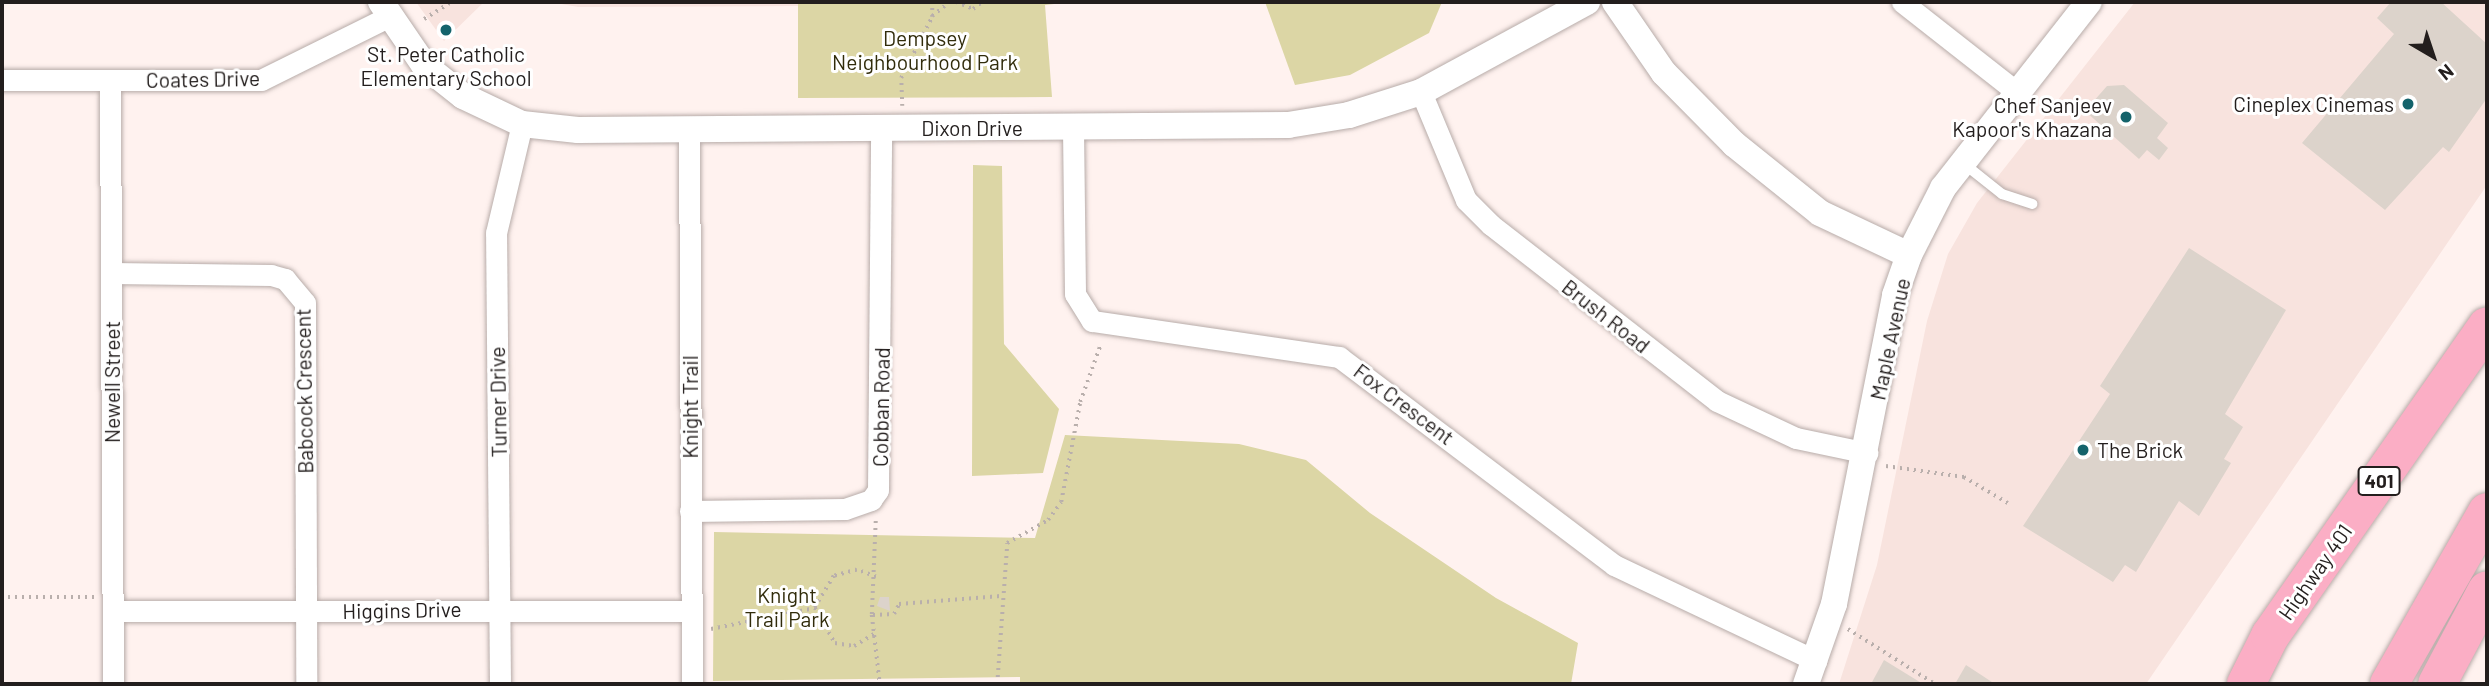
<!DOCTYPE html>
<style>
body{margin:0}
#map{position:relative;width:2489px;height:686px;overflow:hidden;background:#fff2ef;font-family:Barlow,sans-serif}
div>[style]{position:absolute}
.built>*{inset:0;background:#f8e3de}
.green>*{inset:0;background:#dcd6a5}
.building>*{inset:0;background:#dcd3cb}
.path>*{height:3.5px;margin-top:-1.75px;transform-origin:0;background:repeating-linear-gradient(90deg,#b9afac 0 2px,transparent 0 7px)}
.roads{filter:drop-shadow(0 0 2px #b8aca9) drop-shadow(0 0 2px #b8aca9)}
.service>*{height:10px;margin:-5px;padding:0 5px;transform-origin:5px;border-radius:5px;background:#fff}
.minor>*{height:21px;margin:-10.5px;padding:0 10.5px;transform-origin:10.5px;border-radius:10.5px;background:#fff}
.tertiary>*{height:26px;margin:-13px;padding:0 13px;transform-origin:13px;border-radius:13px;background:#fff}
.motorway>*{height:38px;margin:-19px;padding:0 19px;transform-origin:19px;border-radius:19px;background:#fbaec5}
.dots>*{width:19px;height:19px;translate:-50% -50%;box-sizing:border-box;border:4px solid #fff;border-radius:50%}
span{translate:-50% -50%;white-space:nowrap;text-align:center;line-height:1.15;-webkit-text-stroke:6px #fff;paint-order:stroke}
.shield-label span{padding:2px 5px;background:#fff;border:2px solid;border-radius:5px;-webkit-text-stroke-width:0}
.shield-label{font-size:19px;color:#231e1d;font-weight:700}
.park-label{font-size:21px;color:#312c0b}
.poi-label{font-size:21px;color:#231e1d}
.right{translate:-100% -50%;text-align:right}
.left{translate:0 -50%;text-align:left}
.street-label{font-size:21px;color:#231e1d}
.frame{position:absolute;inset:0;border:4px solid #231e1d;pointer-events:none}
.north{position:absolute;left:2398px;top:21px;width:70px;height:70px;-webkit-text-stroke:5px #fff;paint-order:stroke;rotate:141deg;font-size:19px;font-weight:700;line-height:28px;text-align:center;color:#231e1d}
.north::after{content:'';display:block;margin:auto;width:24px;height:32px;background:#231e1d;clip-path:polygon(50% 0,100% 100%,50% 72%,0 100%)}
</style>
<div id="map">
<div class="built">
<i style="clip-path:polygon(416px 2px,484px 2px,444px 41px)"></i>
<i style="clip-path:polygon(550px 2px,798px 2px,798px 6px,578px 7px)"></i>
<i style="clip-path:polygon(2135px 2px,2487px 2px,2487px 185px,2146px 684px,1839px 684px,1877px 565px,1927px 321px,1948px 254px,1977px 203px)"></i>
</div>
<div class="green">
<i style="clip-path:polygon(798px 2px,1072px 2px,1045px 5px,1052px 97px,798px 98px)"></i>
<i style="clip-path:polygon(1265px 2px,1442px 2px,1429px 33px,1350px 75px,1295px 85px)"></i>
<i style="clip-path:polygon(973px 165px,1002px 166px,1004px 344px,1059px 409px,1043px 473px,972px 476px)"></i>
<i style="clip-path:polygon(1065px 435px,1239px 444px,1306px 460px,1370px 513px,1496px 598px,1578px 643px,1571px 684px,1020px 684px,1020px 677px,713px 681px,714px 532px,1035px 538px)"></i>
</div>
<div class="building">
<i style="clip-path:polygon(2391px 2px,2441px 2px,2487px 44px,2487px 98px,2449px 152px,2443px 147px,2385px 210px,2302px 143px,2394px 34px,2377px 18px)"></i>
<i style="clip-path:polygon(2124px 85px,2168px 123px,2157px 138px,2168px 148px,2159px 160px,2147px 150px,2139px 159px,2085px 111px,2107px 86px)"></i>
<i style="clip-path:polygon(2189px 248px,2286px 310px,2225px 414px,2243px 427px,2224px 459px,2231px 463px,2199px 516px,2179px 501px,2136px 572px,2125px 565px,2113px 582px,2023px 526px,2110px 394px,2100px 386px)"></i>
<i style="clip-path:polygon(880px 597px,889px 597px,890px 611px,877px 606px)"></i>
<i style="clip-path:polygon(1884px 660px,1923px 684px,1871px 684px)"></i>
<i style="clip-path:polygon(1966px 665px,1995px 684px,1955px 684px)"></i>
</div>
<div class="path">
<i style="left:956px;top:2px;width:18px;rotate:22deg"></i>
<i style="left:973px;top:9px;width:11px;rotate:-38deg"></i>
<i style="left:932px;top:16px;width:22px;rotate:-39deg"></i>
<i style="left:424px;top:19px;width:32px;rotate:-32deg"></i>
<i style="left:902px;top:106px;width:28px;rotate:-92deg"></i>
<i style="left:901px;top:78px;width:68px;rotate:-63.1deg"></i>
<i style="left:932px;top:17px;width:15px;rotate:-90deg"></i>
<i style="left:1886px;top:466px;width:79px;rotate:8deg"></i>
<i style="left:1964px;top:477px;width:51px;rotate:30.6deg"></i>
<i style="left:876px;top:521px;width:94px;rotate:92.4deg"></i>
<i style="left:872px;top:615px;width:69px;rotate:83.4deg"></i>
<i style="left:876px;top:577px;width:20px;rotate:-160deg"></i>
<i style="left:857px;top:570px;width:24px;rotate:165deg"></i>
<i style="left:834px;top:576px;width:37px;rotate:121deg"></i>
<i style="left:815px;top:608px;width:40px;rotate:60.3deg"></i>
<i style="left:835px;top:643px;width:19px;rotate:9deg"></i>
<i style="left:854px;top:646px;width:27px;rotate:-31deg"></i>
<i style="left:8px;top:597px;width:87px"></i>
<i style="left:873px;top:615px;width:21px;rotate:-3deg"></i>
<i style="left:894px;top:614px;width:11px;rotate:-63deg"></i>
<i style="left:899px;top:604px;width:102px;rotate:-4.5deg"></i>
<i style="left:711px;top:629px;width:106px;rotate:-11.4deg"></i>
<i style="left:1848px;top:629px;width:103px;rotate:32.3deg"></i>
<i style="left:997px;top:684px;width:141px;rotate:-85.9deg"></i>
<i style="left:1007px;top:543px;width:47px;rotate:-29.3deg"></i>
<i style="left:1048px;top:520px;width:22px;rotate:-54deg"></i>
<i style="left:1061px;top:502px;width:102px;rotate:-79.2deg"></i>
<i style="left:1080px;top:402px;width:59px;rotate:-70.3deg"></i>
</div>
<div class="roads">
<div class="service">
<i style="left:1963px;top:163px;width:50px;rotate:38.5deg"></i>
<i style="left:2002px;top:194px;width:32px;rotate:18deg"></i>
</div>
<div class="minor">
<i style="left:1902px;top:2px;width:147px;rotate:38.1deg"></i>
<i style="left:2px;top:80px;width:259px"></i>
<i style="left:261px;top:80px;width:142px;rotate:-26.4deg"></i>
<i style="left:110px;top:80px;width:604px;rotate:89.72deg"></i>
<i style="left:1421px;top:92px;width:117px;rotate:67.4deg"></i>
<i style="left:1466px;top:200px;width:35px;rotate:45deg"></i>
<i style="left:1491px;top:225px;width:286px;rotate:37.9deg"></i>
<i style="left:1717px;top:401px;width:87px;rotate:25.1deg"></i>
<i style="left:1796px;top:438px;width:73px;rotate:11.9deg"></i>
<i style="left:1073px;top:128px;width:166px;rotate:89.3deg"></i>
<i style="left:1075px;top:294px;width:32px;rotate:58deg"></i>
<i style="left:1092px;top:321px;width:250px;rotate:8.3deg"></i>
<i style="left:1339px;top:357px;width:345px;rotate:37.1deg"></i>
<i style="left:1614px;top:565px;width:224px;rotate:25.4deg"></i>
<i style="left:689px;top:129px;width:555px;rotate:89.69deg"></i>
<i style="left:111px;top:273px;width:160px;rotate:0.7deg"></i>
<i style="left:271px;top:275px;width:15px;rotate:16deg"></i>
<i style="left:285px;top:279px;width:31px;rotate:50deg"></i>
<i style="left:305px;top:303px;width:381px;rotate:89.8deg"></i>
<i style="left:690px;top:511px;width:155px;rotate:-0.7deg"></i>
<i style="left:845px;top:509px;width:28px;rotate:-19deg"></i>
<i style="left:871px;top:500px;width:12px;rotate:-55deg"></i>
<i style="left:878px;top:490px;width:362px;rotate:-89.5deg"></i>
<i style="left:113px;top:611px;width:579px"></i>
<i style="left:500px;top:684px;width:451px;rotate:-90.5deg"></i>
<i style="left:496px;top:233px;width:112px;rotate:-76.6deg"></i>
</div>
<div class="tertiary">
<i style="left:381px;top:2px;width:76px;rotate:55.7deg"></i>
<i style="left:424px;top:65px;width:50px;rotate:38.5deg"></i>
<i style="left:463px;top:96px;width:65px;rotate:25.4deg"></i>
<i style="left:522px;top:124px;width:56px;rotate:6.1deg"></i>
<i style="left:578px;top:130px;width:710px;rotate:-0.4deg"></i>
<i style="left:1288px;top:125px;width:62px;rotate:-9.3deg"></i>
<i style="left:1349px;top:115px;width:76px;rotate:-17.7deg"></i>
<i style="left:1421px;top:92px;width:189px;rotate:-28.5deg"></i>
<i style="left:1615px;top:2px;width:86px;rotate:55.4deg"></i>
<i style="left:1664px;top:73px;width:100px;rotate:45.4deg"></i>
<i style="left:1734px;top:144px;width:110px;rotate:38.7deg"></i>
<i style="left:1820px;top:213px;width:98px;rotate:25.3deg"></i>
<i style="left:1806px;top:684px;width:85px;rotate:-70.7deg"></i>
<i style="left:1834px;top:604px;width:315px;rotate:-78.8deg"></i>
<i style="left:1895px;top:295px;width:42px;rotate:-70.7deg"></i>
<i style="left:1909px;top:255px;width:75px;rotate:-63.1deg"></i>
<i style="left:1943px;top:188px;width:236px;rotate:-51.9deg"></i>
</div>
<div class="motorway">
<i style="left:2246px;top:684px;width:54px;rotate:-63.4deg"></i>
<i style="left:2270px;top:636px;width:378px;rotate:-55deg"></i>
<i style="left:2389px;top:684px;width:198px;rotate:-60.3deg"></i>
<i style="left:2437px;top:684px;width:106px;rotate:-62deg"></i>
</div>
</div>
<div class="dots">
<i style="left:446px;top:30px;background:#14636b"></i>
<i style="left:2408px;top:104px;background:#14636b"></i>
<i style="left:2126px;top:117px;background:#14636b"></i>
<i style="left:2083px;top:450px;background:#14636b"></i>
</div>
<div class="shield-label">
<span style="left:2379px;top:481px">401</span>
</div>
<div class="park-label">
<span style="left:925px;top:50px">Dempsey<br>Neighbourhood Park</span>
<span style="left:787px;top:607px">Knight<br>Trail Park</span>
</div>
<div class="poi-label">
<span style="left:446px;top:66px">St. Peter Catholic<br>Elementary School</span>
<span class="right" style="left:2394px;top:104px">Cineplex Cinemas</span>
<span class="right" style="left:2112px;top:117px">Chef Sanjeev<br>Kapoor's Khazana</span>
<span class="left" style="left:2097px;top:450px">The Brick</span>
</div>
<div class="street-label">
<span style="left:203px;top:79px;rotate:-1deg">Coates Drive</span>
<span style="left:972px;top:128px">Dixon Drive</span>
<span style="left:1606px;top:316px;rotate:38deg">Brush Road</span>
<span style="left:1890px;top:339px;rotate:-78deg">Maple Avenue</span>
<span style="left:112px;top:382px;rotate:-90deg">Newell Street</span>
<span style="left:304px;top:391px;rotate:-91deg">Babcock Crescent</span>
<span style="left:498px;top:402px;rotate:-91deg">Turner Drive</span>
<span style="left:1404px;top:404px;rotate:37deg">Fox Crescent</span>
<span style="left:690px;top:407px;rotate:-90deg">Knight Trail</span>
<span style="left:881px;top:407px;rotate:-89deg">Cobban Road</span>
<span style="left:2315px;top:572px;rotate:-55deg">Highway 401</span>
<span style="left:402px;top:610px;rotate:-1deg">Higgins Drive</span>
</div>
<div class="frame"></div>
<div class="north">N</div>
</div>
